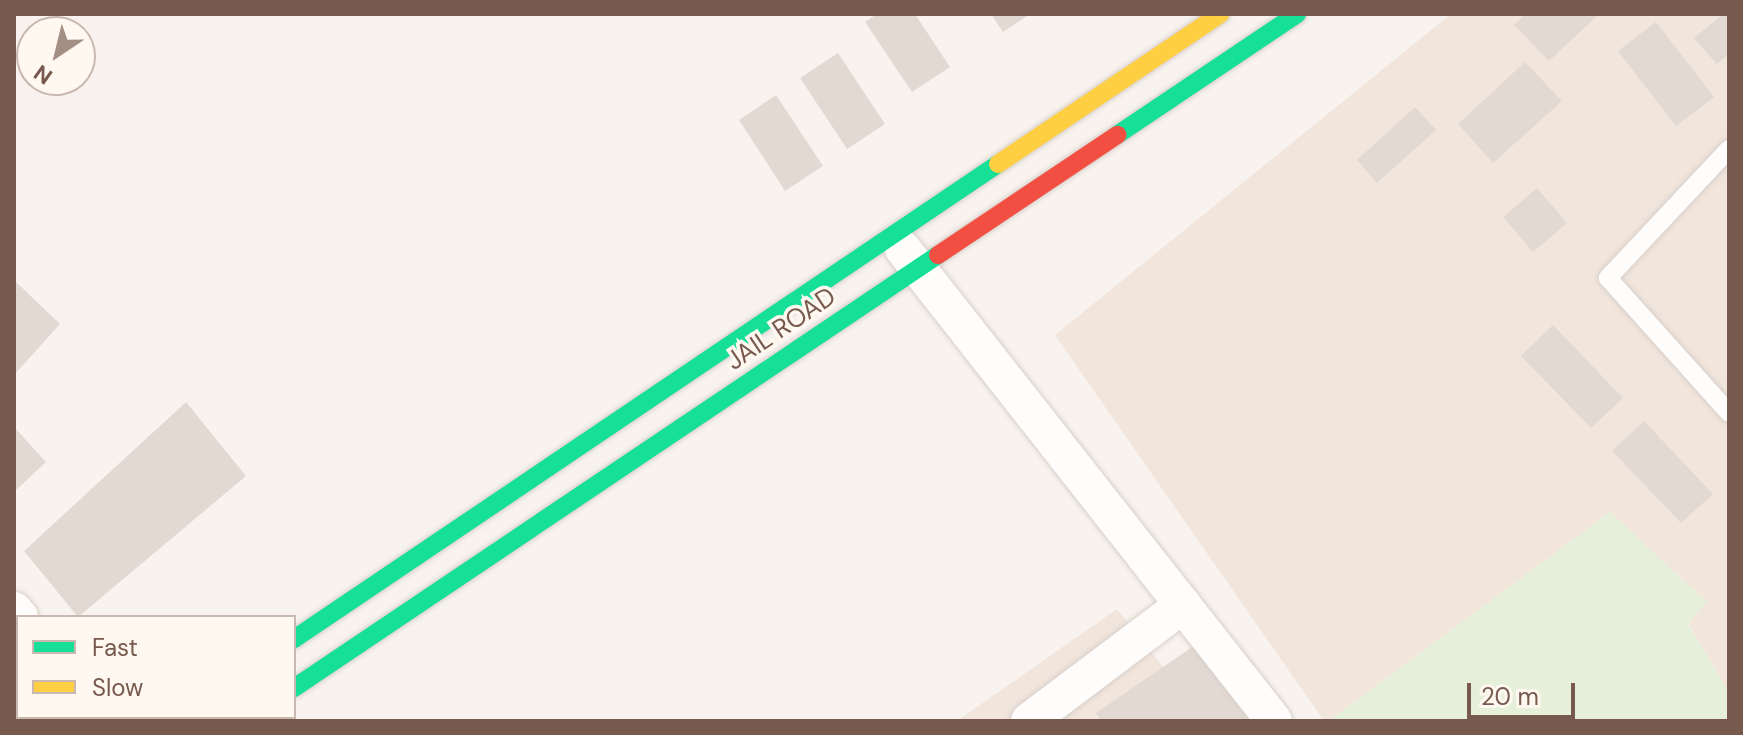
<!DOCTYPE html>
<style>
body{margin:0}
#map{position:relative;width:1743px;height:735px;overflow:hidden;background:#f8f3ee;font-family:"DM Sans",sans-serif}
div>[style]{position:absolute}
.residential>*{inset:0;background:#f1e5dc}
.green>*{inset:0;background:#e6efd9}
.building>*{inset:0;background:#e3d9d3}
.roads{filter:drop-shadow(0 0 2px #d7cfca) drop-shadow(0 0 2px #d7cfca)}
.lane>*{height:18px;margin:-9px;padding:0 9px;transform-origin:9px;border-radius:9px;background:#fefdfc}
.street>*{height:36px;margin:-18px;padding:0 18px;transform-origin:18px;border-radius:18px;background:#fefdfc}
.fast>*{height:18px;margin:-9px;padding:0 9px;transform-origin:9px;border-radius:9px;background:#16e098}
.slow>*{height:18px;margin:-9px;padding:0 9px;transform-origin:9px;border-radius:9px;background:#ffcf43}
.jam>*{height:18px;margin:-9px;padding:0 9px;transform-origin:9px;border-radius:9px;background:#f24e42}
span{translate:-50% -50%;white-space:nowrap;text-align:center;line-height:1.15;-webkit-text-stroke:7px #fff8f1;paint-order:stroke}
.street-label{font-size:26px;color:#77594d}
.frame{position:absolute;inset:0;border:16px solid #77594d;pointer-events:none}
.legend{position:absolute;left:16px;top:615px;width:280px;height:104px;box-sizing:border-box;background:#fff8f1;border:2px solid #c9b8af;margin:0;padding:10px 14px;list-style:none;font-size:24px;color:#77594d}
.legend li{display:flex;align-items:center;gap:16px;height:40px}
.legend b{width:40px;border:2px solid #c9b8af}
.north{position:absolute;left:16px;top:16px;width:80px;height:80px;box-sizing:border-box;background:#fff8f1;border:2px solid #c9b8af;border-radius:50%;rotate:215deg;font-size:22px;font-weight:700;line-height:32px;text-align:center;color:#77594d}
.north::after{content:'';display:block;margin:auto;width:28px;height:36px;background:#a48f85;clip-path:polygon(50% 0,100% 100%,50% 72%,0 100%)}
.scale{position:absolute;left:1467px;top:683px;width:108px;height:36px;box-sizing:border-box;border:4px solid #77594d;border-top:0;padding-left:10px;font-size:24px;line-height:28px;white-space:nowrap;color:#77594d;-webkit-text-stroke:6px #fff8f1;paint-order:stroke}
</style>
<div id="map">
<div class="residential">
<i style="clip-path:polygon(1451px 14px,1729px 14px,1729px 693px,1688px 623px,1707px 602px,1610px 512px,1329px 721px,1324px 721px,1055px 335px)"></i>
<i style="clip-path:polygon(1117px 609px,1206px 721px,957px 721px)"></i>
</div>
<div class="green">
<i style="clip-path:polygon(1610px 512px,1707px 602px,1688px 624px,1729px 693px,1729px 721px,1329px 721px)"></i>
</div>
<div class="building">
<i style="clip-path:polygon(877px 14px,915px 14px,950px 67px,912px 92px,865px 22px)"></i>
<i style="clip-path:polygon(991px 14px,1030px 14px,1003px 32px)"></i>
<i style="clip-path:polygon(1526px 14px,1599px 14px,1549px 61px,1514px 25px)"></i>
<i style="clip-path:polygon(1723px 14px,1729px 14px,1729px 54px,1717px 64px,1694px 38px)"></i>
<i style="clip-path:polygon(1656px 22px,1714px 97px,1676px 126px,1618px 51px)"></i>
<i style="clip-path:polygon(838px 53px,885px 124px,847px 149px,800px 78px)"></i>
<i style="clip-path:polygon(1525px 62px,1562px 101px,1493px 163px,1458px 124px)"></i>
<i style="clip-path:polygon(776px 95px,823px 166px,785px 191px,739px 120px)"></i>
<i style="clip-path:polygon(1415px 107px,1436px 130px,1377px 183px,1357px 160px)"></i>
<i style="clip-path:polygon(1537px 188px,1567px 223px,1533px 252px,1503px 217px)"></i>
<i style="clip-path:polygon(14px 280px,60px 324px,14px 375px)"></i>
<i style="clip-path:polygon(1553px 325px,1623px 398px,1591px 428px,1521px 356px)"></i>
<i style="clip-path:polygon(186px 402px,246px 476px,78px 617px,24px 551px)"></i>
<i style="clip-path:polygon(1644px 421px,1713px 494px,1681px 523px,1612px 451px)"></i>
<i style="clip-path:polygon(14px 427px,46px 462px,14px 492px)"></i>
<i style="clip-path:polygon(1198px 643px,1253px 721px,1101px 721px,1096px 713px)"></i>
</div>
<div class="roads">
<div class="lane">
<i style="left:1729px;top:149px;width:177px;rotate:133.2deg"></i>
<i style="left:1608px;top:278px;width:181px;rotate:48.1deg"></i>
</div>
<div class="street">
<i style="left:903px;top:249px;width:600px;rotate:51.83deg"></i>
<i style="left:14px;top:610px;width:9px;rotate:49deg"></i>
<i style="left:110px;top:717px;width:5px;rotate:53deg"></i>
<i style="left:1029px;top:721px;width:193px;rotate:-37deg"></i>
</div>
<div class="fast">
<i style="left:1117px;top:135px;width:217px;rotate:-33.9deg"></i>
<i style="left:294px;top:639px;width:849px;rotate:-34.01deg"></i>
<i style="left:294px;top:688px;width:776px;rotate:-33.92deg"></i>
<i style="left:171px;top:721px;width:7px;rotate:-34deg"></i>
<i style="left:244px;top:721px;width:7px;rotate:-34deg"></i>
</div>
<div class="slow">
<i style="left:998px;top:164px;width:268px;rotate:-34deg"></i>
</div>
<div class="jam">
<i style="left:938px;top:255px;width:216px;rotate:-33.8deg"></i>
</div>
</div>
<div class="street-label">
<span style="left:781px;top:329px;rotate:-34deg">JAIL ROAD</span>
</div>
<div class="frame"></div>
<ul class="legend">
<li><b style="height:10px;background:#16e098"></b>Fast</li>
<li><b style="height:10px;background:#ffcf43"></b>Slow</li>
</ul>
<div class="north">N</div>
<div class="scale">20 m</div>
</div>
